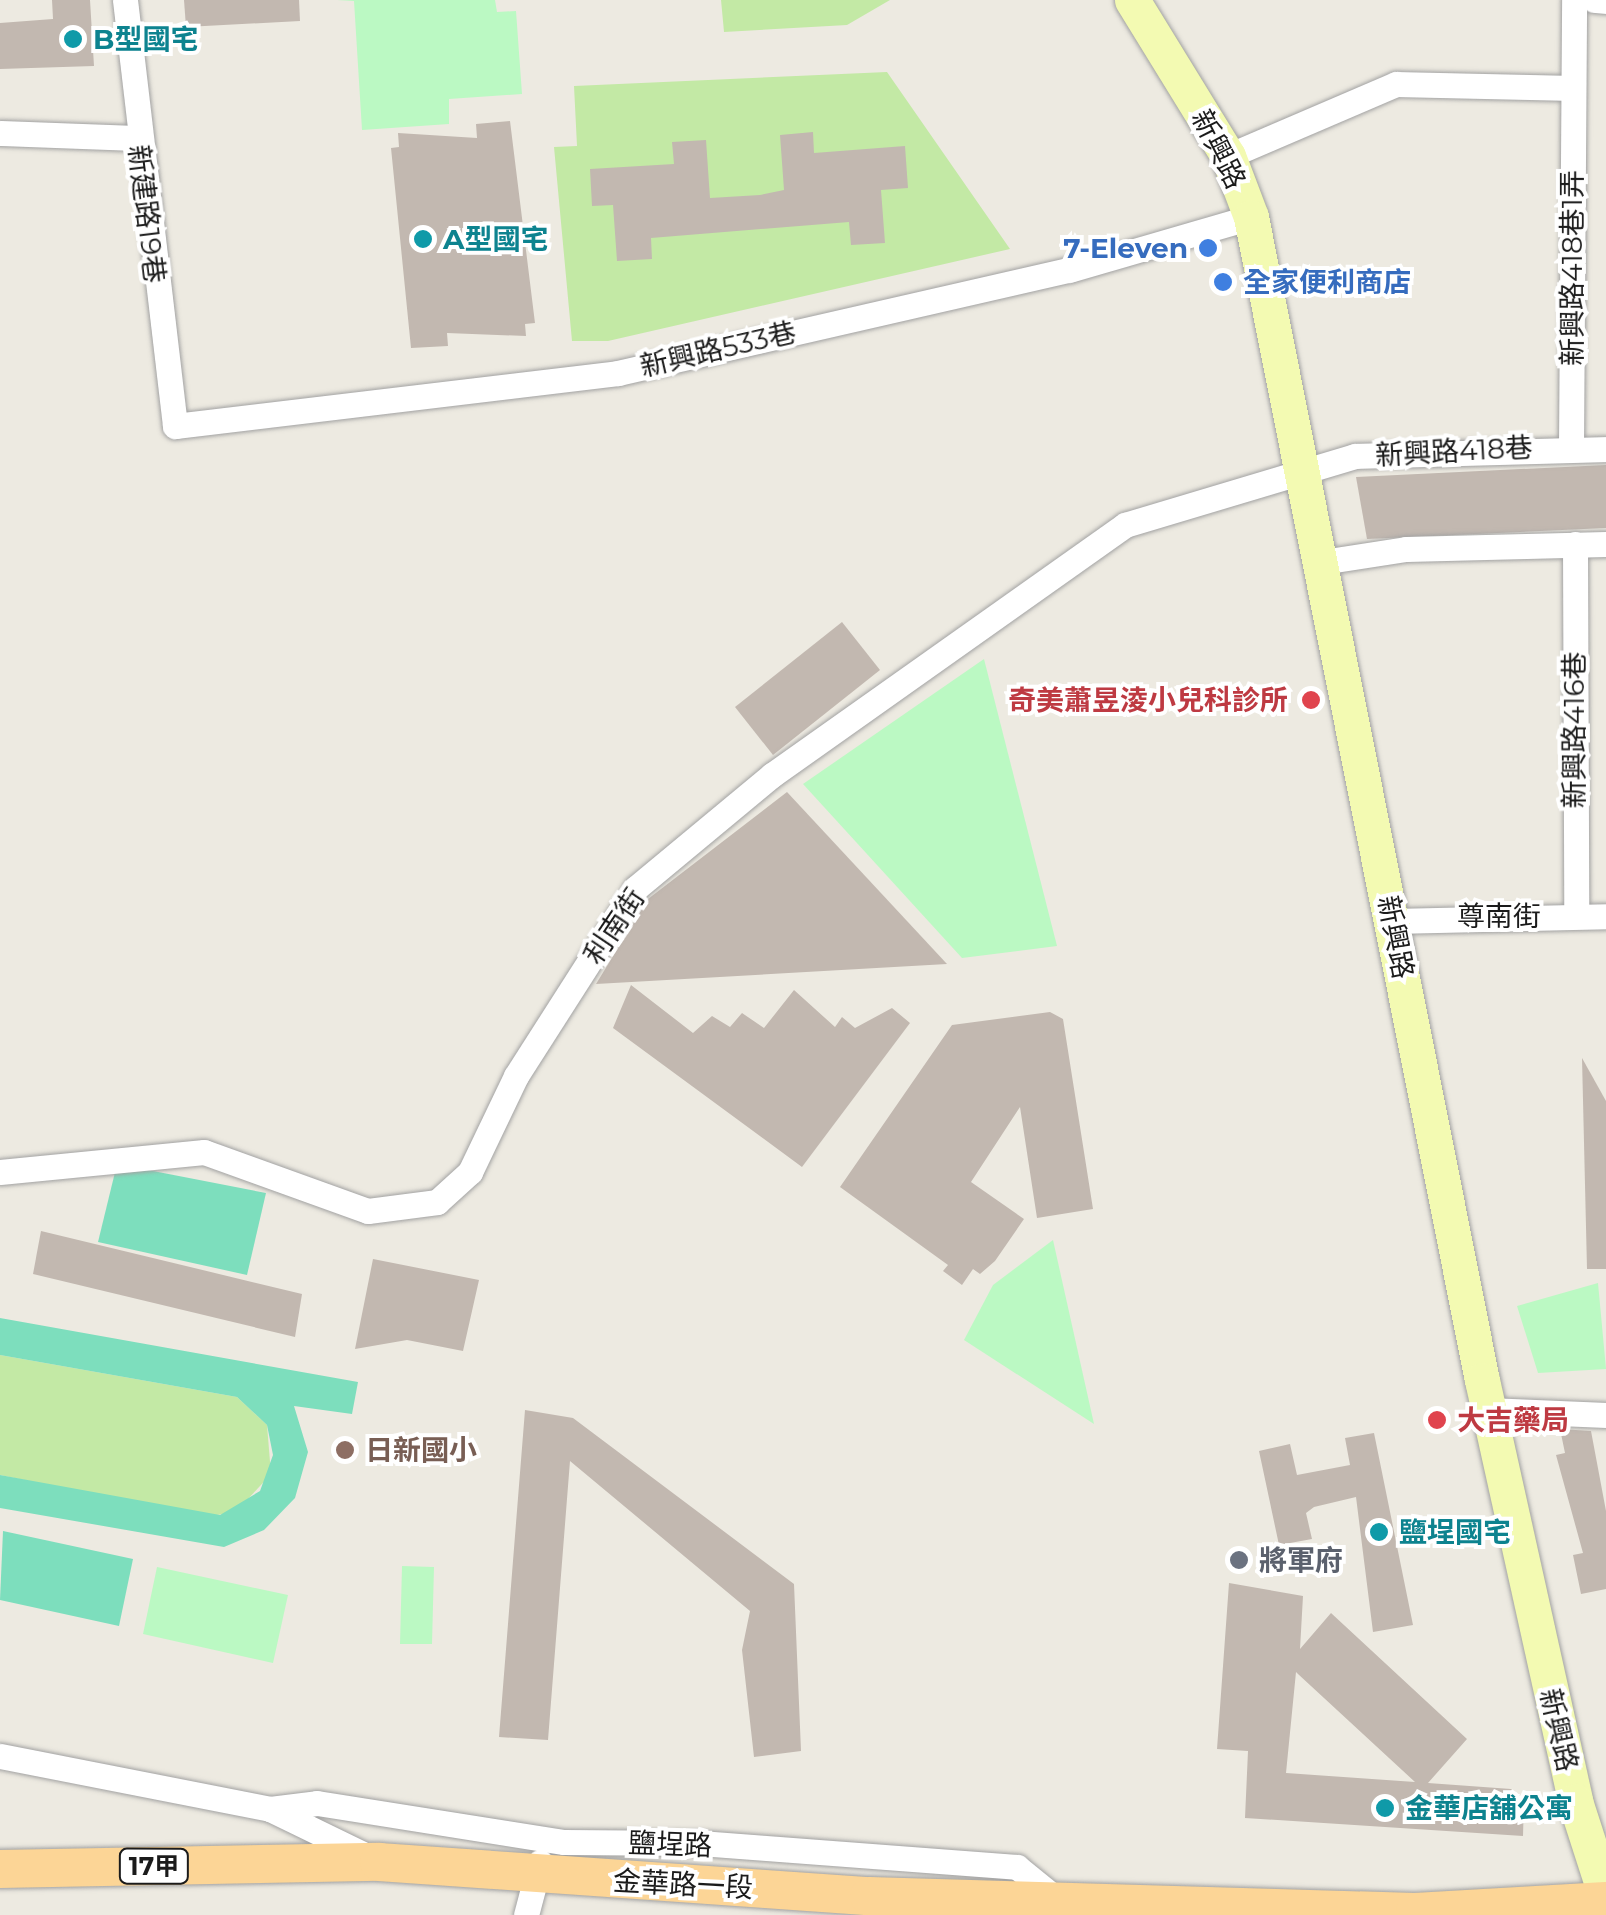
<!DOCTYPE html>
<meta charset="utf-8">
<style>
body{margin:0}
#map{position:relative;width:1606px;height:1915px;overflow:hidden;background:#edeae1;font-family:Montserrat,"Noto Sans TC",sans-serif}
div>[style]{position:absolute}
.grass>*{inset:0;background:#c3e9a5}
.park>*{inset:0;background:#bbf9c3}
.pitch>*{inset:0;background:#7ddebd}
.building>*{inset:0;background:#c2b8b0}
.roads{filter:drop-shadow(0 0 2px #a2a2a2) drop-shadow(0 0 2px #a2a2a2)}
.street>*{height:25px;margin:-12.5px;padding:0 12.5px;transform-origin:12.5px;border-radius:12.5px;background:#fff}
.secondary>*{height:35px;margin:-17.5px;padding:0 17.5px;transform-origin:17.5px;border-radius:17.5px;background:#f3fab2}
.primary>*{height:38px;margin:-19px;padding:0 19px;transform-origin:19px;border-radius:19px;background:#fcd596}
.dots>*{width:28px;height:28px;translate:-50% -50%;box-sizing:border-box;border:5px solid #fff;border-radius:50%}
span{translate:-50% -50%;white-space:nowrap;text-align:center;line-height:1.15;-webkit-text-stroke:8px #fff;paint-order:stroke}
.shield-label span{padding:2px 8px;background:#fff;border:2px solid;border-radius:8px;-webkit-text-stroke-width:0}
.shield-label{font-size:25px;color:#1b1b1b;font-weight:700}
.culture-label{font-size:28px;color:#0d838f;font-weight:700}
.left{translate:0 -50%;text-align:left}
.street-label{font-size:28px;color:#1b1b1b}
.shop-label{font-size:28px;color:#366cbe;font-weight:700}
.right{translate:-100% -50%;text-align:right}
.health-label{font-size:28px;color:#be3a42;font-weight:700}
.education-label{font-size:28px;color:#785e54;font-weight:700}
.worship-label{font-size:28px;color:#5b616d;font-weight:700}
</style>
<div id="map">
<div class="grass">
<i style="clip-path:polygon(721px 0,890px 0,847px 25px,724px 32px)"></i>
<i style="clip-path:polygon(887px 72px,1010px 249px,608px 341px,572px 341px,554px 147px,577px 146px,574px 86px)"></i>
<i style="clip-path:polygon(0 1355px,237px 1397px,267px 1425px,271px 1474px,236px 1512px,204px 1517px,0 1475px)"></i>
</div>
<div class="park">
<i style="clip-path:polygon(337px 0,495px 0,497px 12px,516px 11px,522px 94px,449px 99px,449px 124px,362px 130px,354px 1px)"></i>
<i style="clip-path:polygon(984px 659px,1057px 946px,962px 958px,803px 784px)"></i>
<i style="clip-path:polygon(1053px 1240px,1094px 1424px,964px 1340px,993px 1285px)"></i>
<i style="clip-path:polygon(1598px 1283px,1606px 1369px,1538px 1373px,1517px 1306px)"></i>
<i style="clip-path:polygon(402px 1566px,434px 1567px,432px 1644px,400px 1644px)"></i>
<i style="clip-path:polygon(157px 1567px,288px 1595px,273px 1663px,143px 1634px)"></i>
</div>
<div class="pitch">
<i style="clip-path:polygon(117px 1164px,266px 1193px,247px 1275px,98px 1242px)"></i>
<i style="clip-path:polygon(0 1318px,358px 1382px,352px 1414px,294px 1406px,308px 1452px,295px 1498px,264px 1530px,224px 1547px,0 1508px,0 1475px,220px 1515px,260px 1491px,273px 1455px,267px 1425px,237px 1397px,0 1355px)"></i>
<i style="clip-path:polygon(3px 1531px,133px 1559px,119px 1626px,0 1600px)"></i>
</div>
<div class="building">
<i style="clip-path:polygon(52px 0,90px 0,94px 66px,0 69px,0 23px,53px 19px)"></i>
<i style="clip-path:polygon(184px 0,299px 0,300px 21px,186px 27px)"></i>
<i style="clip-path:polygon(510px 121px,535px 323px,525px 324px,526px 336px,447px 333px,448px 346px,411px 348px,391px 148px,399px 147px,398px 133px,477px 138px,476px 124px)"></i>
<i style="clip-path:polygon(813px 132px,814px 153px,905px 146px,908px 188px,881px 190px,885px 243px,851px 245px,849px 222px,651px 238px,652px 259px,617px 261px,613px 205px,592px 206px,590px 169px,674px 164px,672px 142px,706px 140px,710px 198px,760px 195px,784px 190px,780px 135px)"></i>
<i style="clip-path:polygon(1606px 465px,1606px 528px,1367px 539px,1356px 477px)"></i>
<i style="clip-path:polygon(842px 622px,880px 670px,773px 755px,735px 707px)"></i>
<i style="clip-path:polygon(787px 792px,947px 964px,596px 984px,648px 899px)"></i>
<i style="clip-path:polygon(631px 985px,693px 1033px,712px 1016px,730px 1027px,742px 1013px,764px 1028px,794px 990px,835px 1027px,842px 1017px,855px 1028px,892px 1008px,910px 1023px,802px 1167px,613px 1028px)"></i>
<i style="clip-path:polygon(1050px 1012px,1063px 1019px,1093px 1209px,1037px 1218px,1020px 1107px,971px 1182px,1024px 1219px,995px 1261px,980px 1274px,973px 1269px,962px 1285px,943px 1271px,948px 1265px,840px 1187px,952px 1025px)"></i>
<i style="clip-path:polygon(1582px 1058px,1606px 1101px,1606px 1269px,1587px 1269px)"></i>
<i style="clip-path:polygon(41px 1231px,302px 1294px,295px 1337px,33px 1274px)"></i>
<i style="clip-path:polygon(373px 1259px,479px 1280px,463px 1351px,407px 1340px,355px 1349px)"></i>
<i style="clip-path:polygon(525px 1410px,573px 1418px,794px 1584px,801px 1751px,754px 1757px,742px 1650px,750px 1611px,570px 1461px,548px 1740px,499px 1737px)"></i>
<i style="clip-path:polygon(1560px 1429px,1591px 1431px,1606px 1511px,1606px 1589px,1581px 1594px,1573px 1555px,1583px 1553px,1556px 1455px,1565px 1453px)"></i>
<i style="clip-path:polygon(1374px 1433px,1413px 1625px,1373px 1632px,1356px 1497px,1314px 1507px,1306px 1513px,1312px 1539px,1279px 1545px,1259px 1451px,1290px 1444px,1297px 1475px,1350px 1465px,1345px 1438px)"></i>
<i style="clip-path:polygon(evenodd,1229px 1583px,1303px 1596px,1300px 1649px,1331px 1613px,1467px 1739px,1428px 1783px,1511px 1789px,1524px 1799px,1523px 1836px,1245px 1818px,1248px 1751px,1217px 1749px,1229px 1583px,1296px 1672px,1298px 1674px,1415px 1782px,1286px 1773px,1296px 1672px)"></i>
</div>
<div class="roads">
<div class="street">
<i style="left:125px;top:0;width:429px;rotate:83.3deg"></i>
<i style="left:175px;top:426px;width:446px;rotate:-6.8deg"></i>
<i style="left:618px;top:373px;width:463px;rotate:-12.9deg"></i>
<i style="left:1069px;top:270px;width:190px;rotate:-16.2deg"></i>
<i style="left:1594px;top:0;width:12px;rotate:5deg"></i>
<i style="left:0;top:133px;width:137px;rotate:2.1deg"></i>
<i style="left:1228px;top:156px;width:183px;rotate:-23.2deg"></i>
<i style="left:1396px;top:84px;width:177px;rotate:1.3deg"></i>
<i style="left:1571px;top:447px;width:447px;rotate:-89.6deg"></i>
<i style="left:1575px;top:544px;width:372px;rotate:89.8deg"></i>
<i style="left:1322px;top:562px;width:85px;rotate:-8.8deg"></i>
<i style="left:1406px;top:549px;width:200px;rotate:-1.4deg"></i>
<i style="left:1393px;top:921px;width:213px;rotate:-1.3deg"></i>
<i style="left:0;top:1172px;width:205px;rotate:-5.6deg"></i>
<i style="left:204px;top:1152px;width:174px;rotate:19.8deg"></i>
<i style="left:368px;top:1211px;width:70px;rotate:-7.4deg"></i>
<i style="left:437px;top:1202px;width:45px;rotate:-42.3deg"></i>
<i style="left:470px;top:1172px;width:106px;rotate:-64.4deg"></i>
<i style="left:516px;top:1076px;width:223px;rotate:-57.4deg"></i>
<i style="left:636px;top:888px;width:177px;rotate:-39.7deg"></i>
<i style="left:772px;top:775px;width:433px;rotate:-35.3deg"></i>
<i style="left:1125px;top:525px;width:240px;rotate:-16.7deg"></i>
<i style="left:1355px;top:456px;width:251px;rotate:-1.6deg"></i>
<i style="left:1488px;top:1410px;width:118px;rotate:2.4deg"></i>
<i style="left:0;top:1756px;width:275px;rotate:11.1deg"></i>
<i style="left:270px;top:1809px;width:114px;rotate:25.9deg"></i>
<i style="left:270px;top:1809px;width:47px;rotate:-7.3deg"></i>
<i style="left:317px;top:1803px;width:250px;rotate:9deg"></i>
<i style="left:564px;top:1842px;width:135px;rotate:0.4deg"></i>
<i style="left:699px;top:1843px;width:319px;rotate:4.3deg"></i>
<i style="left:1017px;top:1867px;width:54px;rotate:39deg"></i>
<i style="left:526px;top:1915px;width:55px;rotate:-75.2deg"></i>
</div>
<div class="secondary">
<i style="left:1132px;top:0;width:183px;rotate:58.4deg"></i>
<i style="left:1228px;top:156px;width:65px;rotate:69.3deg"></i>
<i style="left:1251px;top:217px;width:1186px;rotate:78.77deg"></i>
<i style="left:1482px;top:1380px;width:431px;rotate:77.5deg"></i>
<i style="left:1575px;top:1801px;width:101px;rotate:72.1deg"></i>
</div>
<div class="primary">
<i style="left:0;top:1869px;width:379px;rotate:-1.1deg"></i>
<i style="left:379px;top:1862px;width:491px;rotate:4deg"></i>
<i style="left:869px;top:1896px;width:546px;rotate:1.68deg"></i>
<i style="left:1415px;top:1912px;width:191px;rotate:-3.3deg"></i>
</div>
</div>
<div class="dots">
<i style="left:73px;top:39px;background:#0f9aa8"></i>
<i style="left:423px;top:239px;background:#0f9aa8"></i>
<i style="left:1208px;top:248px;background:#3f7fe0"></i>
<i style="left:1223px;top:282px;background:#3f7fe0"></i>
<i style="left:1311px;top:700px;background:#e0444e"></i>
<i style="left:1437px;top:1420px;background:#e0444e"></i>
<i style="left:345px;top:1450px;background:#8d6e63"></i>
<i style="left:1379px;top:1532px;background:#0f9aa8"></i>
<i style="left:1239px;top:1560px;background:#6b7280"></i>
<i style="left:1385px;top:1808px;background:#0f9aa8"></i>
</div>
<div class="shield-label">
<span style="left:154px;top:1866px">17甲</span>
</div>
<div class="culture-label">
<span class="left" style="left:93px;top:39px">B型國宅</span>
<span class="left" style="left:443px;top:239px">A型國宅</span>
<span class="left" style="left:1399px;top:1532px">鹽埕國宅</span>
<span class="left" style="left:1405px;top:1808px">金華店舖公寓</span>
</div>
<div class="street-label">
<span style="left:1219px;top:149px;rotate:63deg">新興路</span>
<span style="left:147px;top:214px;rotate:83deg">新建路19巷</span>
<span style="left:1572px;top:268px;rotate:-90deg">新興路418巷1弄</span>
<span style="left:718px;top:349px;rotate:-13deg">新興路533巷</span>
<span style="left:1454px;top:451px;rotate:-3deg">新興路418巷</span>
<span style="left:1574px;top:730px;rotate:-90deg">新興路416巷</span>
<span style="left:1499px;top:916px">尊南街</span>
<span style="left:614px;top:926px;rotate:-56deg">利南街</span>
<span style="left:1396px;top:937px;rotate:79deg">新興路</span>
<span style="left:1559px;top:1730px;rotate:77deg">新興路</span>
<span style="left:670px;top:1844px;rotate:2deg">鹽埕路</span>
<span style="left:683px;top:1884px;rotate:3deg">金華路一段</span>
</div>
<div class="shop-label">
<span class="right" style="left:1188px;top:248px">7-Eleven</span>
<span class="left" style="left:1243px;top:282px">全家便利商店</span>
</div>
<div class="health-label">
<span class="right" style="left:1288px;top:700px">奇美蕭昱淩小兒科診所</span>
<span class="left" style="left:1457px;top:1420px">大吉藥局</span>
</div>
<div class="education-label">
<span class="left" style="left:365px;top:1450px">日新國小</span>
</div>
<div class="worship-label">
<span class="left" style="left:1259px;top:1560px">將軍府</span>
</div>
</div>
